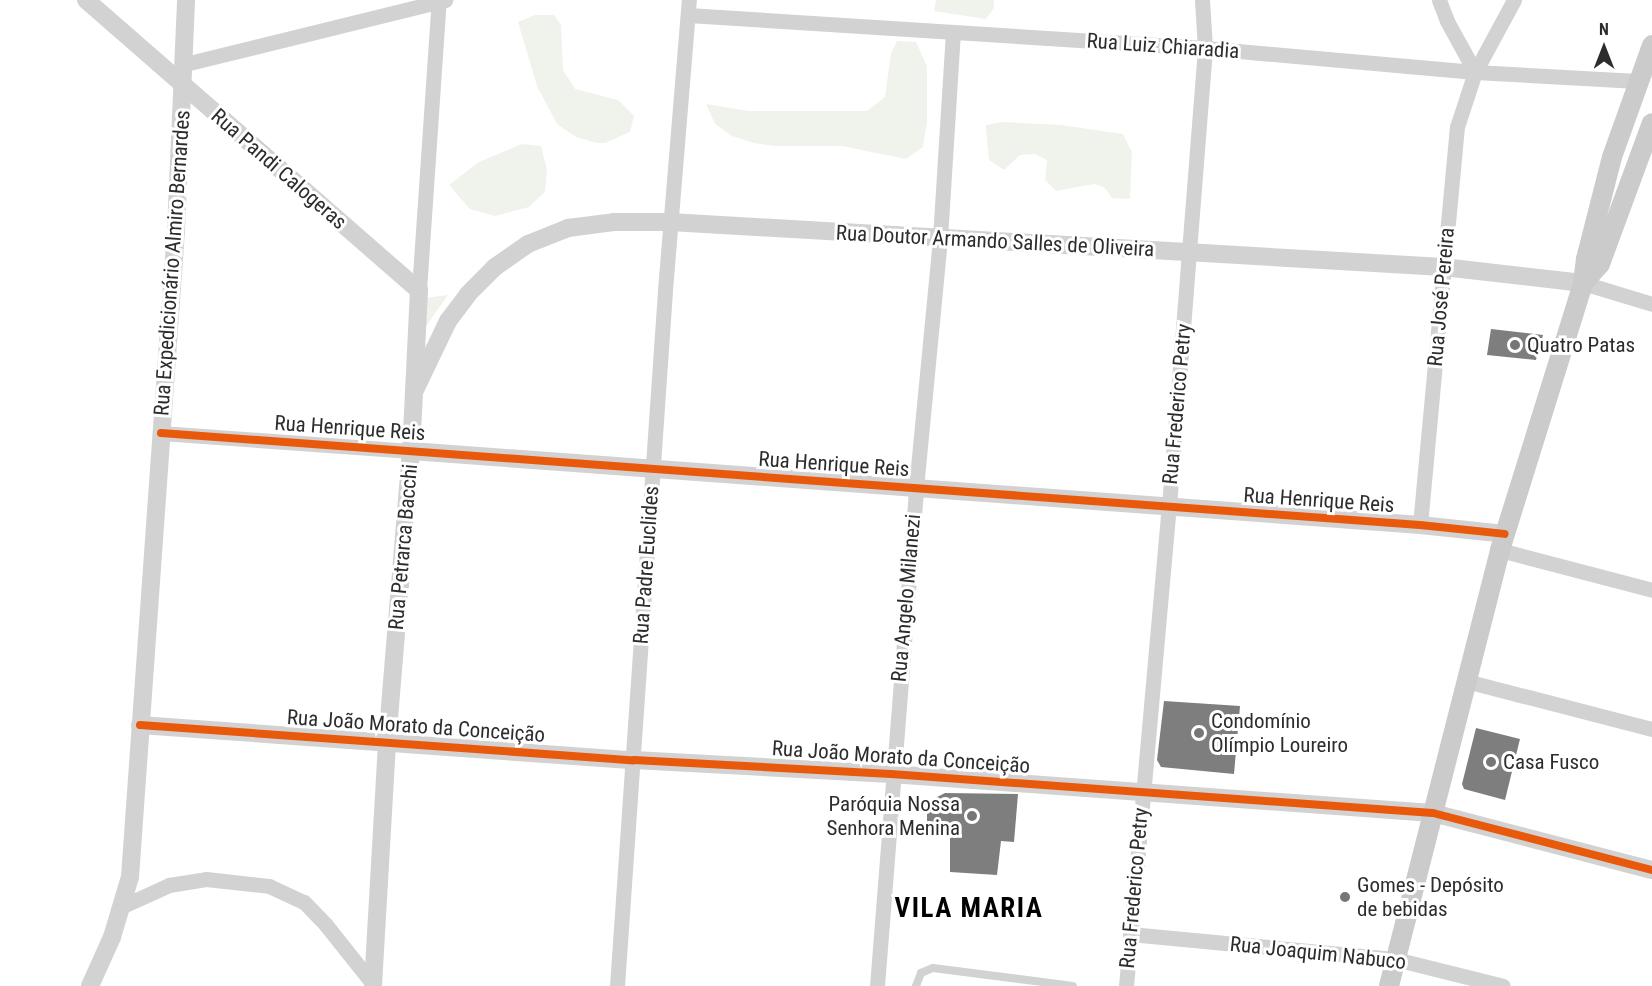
<!DOCTYPE html>
<meta charset="utf-8">
<style>
body{margin:0}
#map{position:relative;width:1652px;height:986px;overflow:hidden;background:#fff;font-family:"Roboto Condensed",sans-serif}
div>[style]{position:absolute}
.green>*{inset:0;background:#f0f3ec}
.building>*{inset:0;background:#7e7e7e}
.service>*{height:8px;margin:-4px;padding:0 4px;transform-origin:4px;border-radius:4px;background:#d2d2d2}
.minor>*{height:15px;margin:-7.5px;padding:0 7.5px;transform-origin:7.5px;border-radius:7.5px;background:#d2d2d2}
.tertiary>*{height:18px;margin:-9px;padding:0 9px;transform-origin:9px;border-radius:9px;background:#d2d2d2}
.secondary>*{height:20px;margin:-10px;padding:0 10px;transform-origin:10px;border-radius:10px;background:#cbcbcb}
.cycleway>*{height:8px;margin:-4px;padding:0 4px;transform-origin:4px;border-radius:4px;background:#e8590c}
.dots>*{width:16px;height:16px;translate:-50% -50%;box-sizing:border-box;border:3px solid #fff;border-radius:50%}
span{translate:-50% -50%;white-space:nowrap;text-align:center;line-height:1.15;-webkit-text-stroke:6px #fff;paint-order:stroke}
.street-label{font-size:21px;color:#2d2d2d}
.poi-label{font-size:21px;color:#2d2d2d}
.left{translate:0 -50%;text-align:left}
.right{translate:-100% -50%;text-align:right}
.district-label{font-size:27px;color:#000;font-weight:700;letter-spacing:1.5px}
.north{position:absolute;left:1574px;top:18px;width:60px;height:60px;-webkit-text-stroke:4px #fff;paint-order:stroke;rotate:0deg;font-size:16px;font-weight:700;line-height:24px;text-align:center;color:#2d2d2d}
.north::after{content:'';display:block;margin:auto;width:21px;height:27px;background:#2d2d2d;clip-path:polygon(50% 0,100% 100%,50% 72%,0 100%)}
</style>
<div id="map">
<div class="green">
<i style="clip-path:polygon(936px 0,994px 0,994px 8px,986px 19px,934px 11px)"></i>
<i style="clip-path:polygon(535px 15px,554px 15px,561px 25px,563px 70px,575px 89px,618px 100px,634px 116px,630px 132px,605px 143px,597px 143px,576px 137px,557px 124px,537px 86px,518px 22px)"></i>
<i style="clip-path:polygon(897px 41px,916px 42px,927px 66px,927px 122px,923px 147px,906px 159px,842px 146px,775px 146px,754px 143px,732px 136px,715px 124px,706px 104px,749px 111px,867px 111px,885px 97px,891px 53px)"></i>
<i style="clip-path:polygon(1002px 122px,1061px 125px,1123px 134px,1132px 152px,1130px 199px,1112px 198px,1104px 187px,1094px 184px,1056px 191px,1045px 180px,1047px 160px,1035px 154px,1020px 155px,1004px 170px,989px 160px,986px 129px,986px 125px)"></i>
<i style="clip-path:polygon(522px 144px,541px 146px,547px 170px,545px 192px,529px 207px,495px 216px,470px 209px,449px 185px,479px 162px)"></i>
<i style="clip-path:polygon(448px 295px,422px 332px,425px 298px)"></i>
</div>
<div class="building">
<i style="clip-path:polygon(1491px 329px,1543px 335px,1536px 360px,1487px 355px)"></i>
<i style="clip-path:polygon(1164px 701px,1240px 706px,1234px 774px,1161px 767px,1157px 760px)"></i>
<i style="clip-path:polygon(1476px 728px,1520px 739px,1505px 800px,1464px 789px,1462px 784px)"></i>
<i style="clip-path:polygon(945px 793px,1018px 794px,1014px 842px,1001px 841px,997px 875px,950px 872px,950px 838px,942px 837px,927px 829px,927px 802px)"></i>
</div>
<div class="service">
<i style="left:916px;top:986px;width:14px;rotate:-69deg"></i>
<i style="left:921px;top:973px;width:13px;rotate:-23deg"></i>
<i style="left:933px;top:968px;width:141px;rotate:7.3deg"></i>
</div>
<div class="minor">
<i style="left:1439px;top:0;width:22px;rotate:69deg"></i>
<i style="left:1447px;top:21px;width:58px;rotate:61.2deg"></i>
<i style="left:688px;top:15px;width:518px;rotate:3.65deg"></i>
<i style="left:1205px;top:48px;width:271px;rotate:5.1deg"></i>
<i style="left:1475px;top:72px;width:163px;rotate:3.2deg"></i>
<i style="left:185px;top:64px;width:268px;rotate:-13.8deg"></i>
<i style="left:1583px;top:283px;width:72px;rotate:16.9deg"></i>
<i style="left:419px;top:290px;width:291px;rotate:-86.1deg"></i>
<i style="left:161px;top:433px;width:251px;rotate:4.1deg"></i>
<i style="left:1420px;top:525px;width:400px;rotate:-84.7deg"></i>
<i style="left:1457px;top:127px;width:58px;rotate:-71.9deg"></i>
<i style="left:1475px;top:72px;width:82px;rotate:-61.6deg"></i>
<i style="left:1500px;top:550px;width:157px;rotate:14.7deg"></i>
<i style="left:1466px;top:681px;width:192px;rotate:14.5deg"></i>
<i style="left:123px;top:906px;width:51px;rotate:-24.5deg"></i>
<i style="left:169px;top:885px;width:37px;rotate:-9deg"></i>
<i style="left:206px;top:879px;width:63px;rotate:6.3deg"></i>
<i style="left:269px;top:886px;width:38px;rotate:25deg"></i>
<i style="left:304px;top:902px;width:32px;rotate:46deg"></i>
<i style="left:326px;top:925px;width:75px;rotate:51.5deg"></i>
<i style="left:1130px;top:934px;width:266px;rotate:5.4deg"></i>
<i style="left:1395px;top:959px;width:111px;rotate:14deg"></i>
<i style="left:617px;top:986px;width:698px;rotate:-86.05deg"></i>
<i style="left:665px;top:290px;width:291px;rotate:-85.3deg"></i>
<i style="left:877px;top:986px;width:500px;rotate:-85.5deg"></i>
<i style="left:916px;top:488px;width:251px;rotate:-84.5deg"></i>
<i style="left:940px;top:238px;width:206px;rotate:-86.4deg"></i>
<i style="left:1126px;top:986px;width:482px;rotate:-84.9deg"></i>
<i style="left:1169px;top:506px;width:459px;rotate:-85.5deg"></i>
<i style="left:1205px;top:48px;width:48px;rotate:-93.6deg"></i>
</div>
<div class="tertiary">
<i style="left:86px;top:0;width:442px;rotate:41.1deg"></i>
<i style="left:419px;top:290px;width:161px;rotate:92.8deg"></i>
<i style="left:411px;top:451px;width:293px;rotate:94.7deg"></i>
<i style="left:387px;top:743px;width:243px;rotate:93.3deg"></i>
<i style="left:414px;top:392px;width:79px;rotate:-64.4deg"></i>
<i style="left:448px;top:321px;width:34px;rotate:-53deg"></i>
<i style="left:468px;top:294px;width:38px;rotate:-45deg"></i>
<i style="left:495px;top:267px;width:40px;rotate:-34.9deg"></i>
<i style="left:528px;top:244px;width:43px;rotate:-21.8deg"></i>
<i style="left:568px;top:228px;width:46px;rotate:-7.4deg"></i>
<i style="left:614px;top:222px;width:56px"></i>
<i style="left:670px;top:222px;width:774px;rotate:3.33deg"></i>
<i style="left:1443px;top:267px;width:141px;rotate:6.5deg"></i>
<i style="left:411px;top:451px;width:1012px;rotate:4.19deg"></i>
<i style="left:1420px;top:525px;width:85px;rotate:6deg"></i>
<i style="left:140px;top:725px;width:495px;rotate:4.1deg"></i>
<i style="left:634px;top:760px;width:257px;rotate:3.1deg"></i>
<i style="left:891px;top:774px;width:543px;rotate:4.12deg"></i>
<i style="left:1433px;top:813px;width:226px;rotate:14.6deg"></i>
<i style="left:90px;top:986px;width:54px;rotate:-65.8deg"></i>
<i style="left:112px;top:937px;width:63px;rotate:-73.3deg"></i>
<i style="left:130px;top:877px;width:648px;rotate:-85.93deg"></i>
<i style="left:176px;top:231px;width:231px;rotate:-87.5deg"></i>
</div>
<div class="secondary">
<i style="left:1583px;top:283px;width:25px;rotate:-48deg"></i>
<i style="left:1600px;top:264px;width:150px;rotate:-69.8deg"></i>
<i style="left:1389px;top:986px;width:450px;rotate:-75.7deg"></i>
<i style="left:1500px;top:550px;width:280px;rotate:-72.7deg"></i>
<i style="left:1583px;top:283px;width:24px;rotate:-83deg"></i>
<i style="left:1586px;top:259px;width:105px;rotate:-75.7deg"></i>
<i style="left:1612px;top:157px;width:119px;rotate:-70.3deg"></i>
</div>
<div class="cycleway">
<i style="left:161px;top:433px;width:1262px;rotate:4.18deg"></i>
<i style="left:1420px;top:525px;width:85px;rotate:6deg"></i>
<i style="left:140px;top:725px;width:495px;rotate:4.1deg"></i>
<i style="left:634px;top:760px;width:257px;rotate:3.1deg"></i>
<i style="left:891px;top:774px;width:543px;rotate:4.12deg"></i>
<i style="left:1433px;top:813px;width:226px;rotate:14.6deg"></i>
</div>
<div class="dots">
<i style="left:1515px;top:345px;background:#767676"></i>
<i style="left:1199px;top:733px;background:#767676"></i>
<i style="left:1491px;top:762px;background:#767676"></i>
<i style="left:972px;top:816px;background:#767676"></i>
<i style="left:1345px;top:897px;background:#767676"></i>
</div>
<div class="street-label">
<span style="left:1163px;top:46px;rotate:4deg">Rua Luiz Chiaradia</span>
<span style="left:279px;top:169px;rotate:41deg">Rua Pandi Calogeras</span>
<span style="left:995px;top:241px;rotate:3deg">Rua Doutor Armando Salles de Oliveira</span>
<span style="left:172px;top:263px;rotate:-86deg">Rua Expedicionário Almiro Bernardes</span>
<span style="left:1441px;top:297px;rotate:-85deg">Rua José Pereira</span>
<span style="left:1177px;top:404px;rotate:-85deg">Rua Frederico Petry</span>
<span style="left:350px;top:428px;rotate:4deg">Rua Henrique Reis</span>
<span style="left:834px;top:464px;rotate:4deg">Rua Henrique Reis</span>
<span style="left:1319px;top:500px;rotate:4deg">Rua Henrique Reis</span>
<span style="left:403px;top:547px;rotate:-85deg">Rua Petrarca Bacchi</span>
<span style="left:646px;top:565px;rotate:-86deg">Rua Padre Euclides</span>
<span style="left:906px;top:598px;rotate:-85deg">Rua Angelo Milanezi</span>
<span style="left:416px;top:726px;rotate:4deg">Rua João Morato da Conceição</span>
<span style="left:901px;top:757px;rotate:4deg">Rua João Morato da Conceição</span>
<span style="left:1134px;top:888px;rotate:-85deg">Rua Frederico Petry</span>
<span style="left:1318px;top:953px;rotate:6deg">Rua Joaquim Nabuco</span>
</div>
<div class="poi-label">
<span class="left" style="left:1527px;top:345px">Quatro Patas</span>
<span class="left" style="left:1211px;top:733px">Condomínio<br>Olímpio Loureiro</span>
<span class="left" style="left:1503px;top:762px">Casa Fusco</span>
<span class="right" style="left:960px;top:816px">Paróquia Nossa<br>Senhora Menina</span>
<span class="left" style="left:1357px;top:897px">Gomes - Depósito<br>de bebidas</span>
</div>
<div class="district-label">
<span style="left:969px;top:909px">VILA MARIA</span>
</div>
<div class="north">N</div>
</div>
